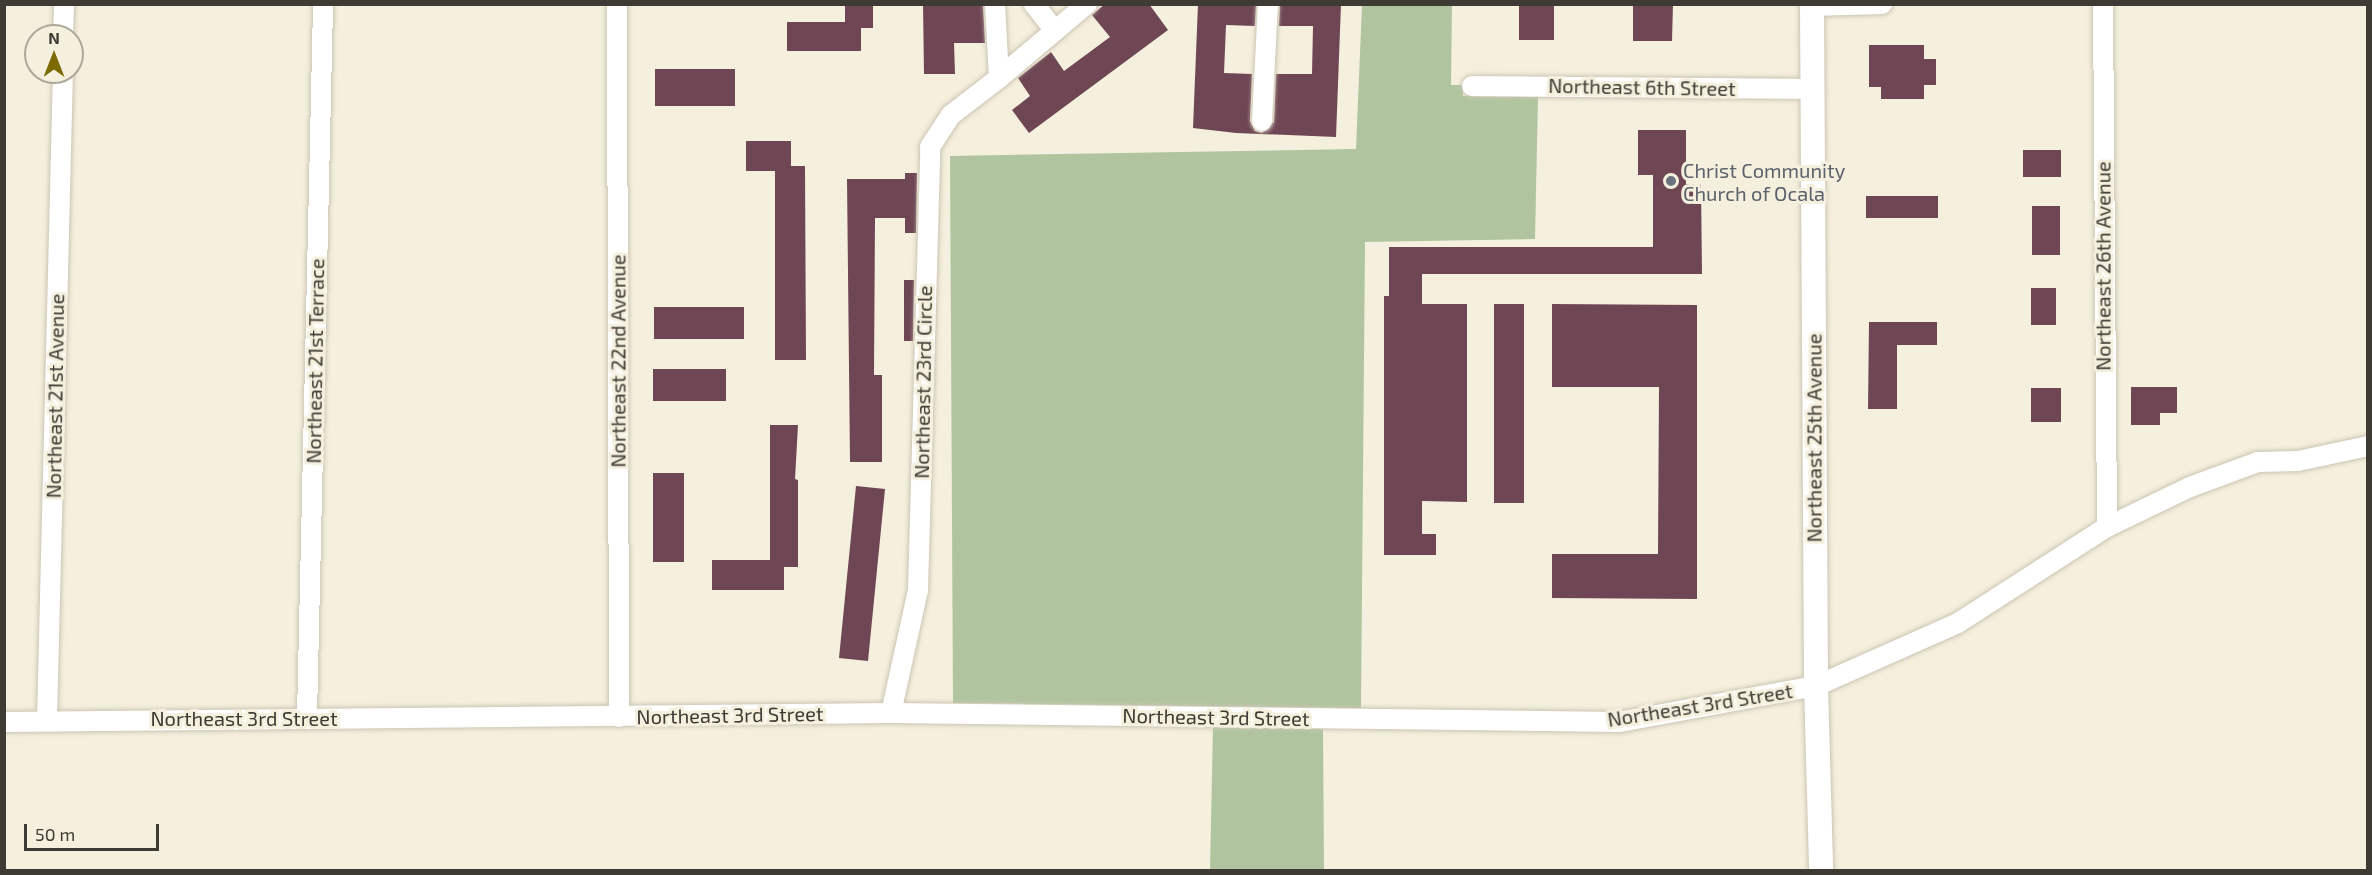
<!DOCTYPE html>
<style>
body{margin:0}
#map{position:relative;width:2372px;height:875px;overflow:hidden;background:#f5efdd;font-family:"Exo 2",sans-serif}
div>[style]{position:absolute}
.forest>*{inset:0;background:#b0c59f}
.building>*{inset:0;background:#6e4654}
.roads{filter:drop-shadow(0 0 2px #cbc5b4) drop-shadow(0 0 2px #cbc5b4)}
.minor>*{height:20px;margin:-10px;padding:0 10px;transform-origin:10px;border-radius:10px;background:#fff}
.major>*{height:24px;margin:-12px;padding:0 12px;transform-origin:12px;border-radius:12px;background:#fff}
.dots>*{width:16px;height:16px;translate:-50% -50%;box-sizing:border-box;border:3px solid #f5efdd;border-radius:50%}
span{translate:-50% -50%;white-space:nowrap;text-align:center;line-height:1.15;-webkit-text-stroke:6px #f5efdd;paint-order:stroke}
.street-label{font-size:20px;color:#3e3b34}
.worship-label{font-size:20px;color:#5b616d}
.left{translate:0 -50%;text-align:left}
.frame{position:absolute;inset:0;border:6px solid #3e3b34;pointer-events:none}
.north{position:absolute;left:24px;top:24px;width:60px;height:60px;box-sizing:border-box;background:#f5efdd;border:2px solid #aca799;border-radius:50%;rotate:0deg;font-size:16px;font-weight:700;line-height:24px;text-align:center;color:#3e3b34}
.north::after{content:'';display:block;margin:auto;width:21px;height:27px;background:#7c6900;clip-path:polygon(50% 0,100% 100%,50% 72%,0 100%)}
.scale{position:absolute;left:24px;top:824px;width:135px;height:27px;box-sizing:border-box;border:3px solid #3e3b34;border-top:0;padding-left:8px;font-size:18px;line-height:21px;white-space:nowrap;color:#3e3b34;-webkit-text-stroke:4px #f5efdd;paint-order:stroke}
</style>
<div id="map">
<div class="forest">
<i style="clip-path:polygon(1362px 5px,1452px 5px,1451px 85px,1463px 85px,1463px 96px,1538px 97px,1535px 239px,1365px 242px,1361px 708px,953px 703px,950px 156px,1356px 149px)"></i>
<i style="clip-path:polygon(1213px 727px,1323px 729px,1324px 870px,1210px 870px)"></i>
</div>
<div class="building">
<i style="clip-path:polygon(845px 4px,873px 4px,873px 28px,861px 28px,861px 51px,787px 51px,787px 22px,845px 22px)"></i>
<i style="clip-path:polygon(923px 4px,983px 4px,985px 43px,954px 43px,955px 74px,924px 74px)"></i>
<i style="clip-path:polygon(1105px 4px,1149px 4px,1168px 30px,1029px 133px,1012px 110px,1030px 96px,1018px 78px,1051px 52px,1064px 71px,1110px 37px,1092px 15px)"></i>
<i style="clip-path:polygon(1198px 4px,1256px 4px,1255px 26px,1226px 25px,1224px 73px,1252px 74px,1250px 121px,1255px 131px,1262px 133px,1274px 122px,1276px 74px,1312px 74px,1313px 26px,1279px 26px,1280px 4px,1341px 4px,1336px 137px,1236px 133px,1193px 128px)"></i>
<i style="clip-path:polygon(1519px 4px,1554px 4px,1554px 40px,1519px 40px)"></i>
<i style="clip-path:polygon(1633px 4px,1673px 4px,1672px 41px,1633px 41px)"></i>
<i style="clip-path:polygon(1869px 45px,1924px 45px,1924px 59px,1936px 59px,1936px 85px,1924px 85px,1924px 99px,1881px 99px,1881px 87px,1869px 87px)"></i>
<i style="clip-path:polygon(655px 69px,735px 69px,735px 106px,655px 106px)"></i>
<i style="clip-path:polygon(1638px 130px,1686px 130px,1686px 184px,1701px 184px,1702px 274px,1422px 274px,1422px 304px,1467px 304px,1467px 502px,1422px 501px,1422px 534px,1436px 534px,1436px 555px,1384px 555px,1384px 296px,1389px 296px,1389px 247px,1653px 247px,1653px 175px,1638px 175px)"></i>
<i style="clip-path:polygon(746px 141px,791px 141px,791px 166px,805px 166px,806px 360px,775px 360px,775px 171px,746px 171px)"></i>
<i style="clip-path:polygon(2023px 150px,2061px 150px,2061px 177px,2023px 177px)"></i>
<i style="clip-path:polygon(905px 173px,917px 173px,916px 233px,905px 233px,905px 218px,875px 218px,874px 375px,882px 375px,882px 462px,850px 462px,847px 179px,905px 179px)"></i>
<i style="clip-path:polygon(1866px 196px,1938px 196px,1938px 218px,1866px 218px)"></i>
<i style="clip-path:polygon(2032px 206px,2060px 206px,2060px 255px,2032px 255px)"></i>
<i style="clip-path:polygon(904px 280px,914px 280px,913px 341px,904px 341px)"></i>
<i style="clip-path:polygon(2031px 288px,2056px 288px,2056px 325px,2031px 325px)"></i>
<i style="clip-path:polygon(1494px 304px,1524px 304px,1524px 503px,1494px 503px)"></i>
<i style="clip-path:polygon(1552px 304px,1697px 305px,1697px 599px,1552px 598px,1552px 554px,1658px 554px,1659px 387px,1552px 387px)"></i>
<i style="clip-path:polygon(654px 307px,744px 307px,744px 339px,654px 339px)"></i>
<i style="clip-path:polygon(1869px 322px,1937px 322px,1937px 345px,1897px 345px,1897px 409px,1868px 409px)"></i>
<i style="clip-path:polygon(653px 369px,726px 369px,726px 401px,653px 401px)"></i>
<i style="clip-path:polygon(2131px 387px,2177px 387px,2177px 413px,2160px 413px,2160px 425px,2131px 425px)"></i>
<i style="clip-path:polygon(2031px 388px,2061px 388px,2061px 422px,2031px 422px)"></i>
<i style="clip-path:polygon(770px 425px,798px 425px,795px 479px,798px 480px,798px 567px,784px 567px,784px 590px,712px 590px,712px 560px,770px 560px)"></i>
<i style="clip-path:polygon(653px 473px,684px 473px,684px 562px,653px 562px)"></i>
<i style="clip-path:polygon(856px 486px,885px 489px,868px 661px,839px 658px)"></i>
</div>
<div class="roads">
<div class="minor">
<i style="left:617px;top:4px;width:713px;rotate:89.84deg"></i>
<i style="left:995px;top:4px;width:74px;rotate:86.9deg"></i>
<i style="left:999px;top:78px;width:115px;rotate:-40.1deg"></i>
<i style="left:1034px;top:4px;width:34px;rotate:52deg"></i>
<i style="left:2103px;top:4px;width:523px;rotate:89.56deg"></i>
<i style="left:1812px;top:6px;width:70px;rotate:-1.6deg"></i>
<i style="left:63px;top:36px;width:32px;rotate:-88deg"></i>
<i style="left:1472px;top:86px;width:339px;rotate:0.5deg"></i>
<i style="left:1262px;top:121px;width:117px;rotate:-87.1deg"></i>
<i style="left:891px;top:713px;width:126px;rotate:-77.6deg"></i>
<i style="left:918px;top:590px;width:443px;rotate:-88.4deg"></i>
<i style="left:930px;top:147px;width:38px;rotate:-57deg"></i>
<i style="left:951px;top:115px;width:61px;rotate:-37.6deg"></i>
<i style="left:307px;top:717px;width:713px;rotate:-88.71deg"></i>
<i style="left:47px;top:720px;width:648px;rotate:-88.59deg"></i>
<i style="left:4px;top:722px;width:887px;rotate:-0.58deg"></i>
<i style="left:891px;top:713px;width:728px;rotate:0.71deg"></i>
<i style="left:1619px;top:722px;width:200px;rotate:-10.4deg"></i>
<i style="left:1816px;top:686px;width:155px;rotate:-23.9deg"></i>
<i style="left:1958px;top:623px;width:177px;rotate:-32.8deg"></i>
<i style="left:2107px;top:527px;width:92px;rotate:-25.7deg"></i>
<i style="left:2190px;top:487px;width:72px;rotate:-20.2deg"></i>
<i style="left:2258px;top:462px;width:40px;rotate:-1.4deg"></i>
<i style="left:2298px;top:461px;width:72px;rotate:-12.1deg"></i>
</div>
<div class="major">
<i style="left:1812px;top:4px;width:682px;rotate:89.66deg"></i>
<i style="left:1816px;top:686px;width:184px;rotate:88.4deg"></i>
</div>
</div>
<div class="dots">
<i style="left:1671px;top:181px;background:#6b7280"></i>
</div>
<div class="street-label">
<span style="left:1642px;top:87px;rotate:1deg">Northeast 6th Street</span>
<span style="left:2103px;top:266px;rotate:-90deg">Northeast 26th Avenue</span>
<span style="left:315px;top:361px;rotate:-89deg">Northeast 21st Terrace</span>
<span style="left:618px;top:361px;rotate:-90deg">Northeast 22nd Avenue</span>
<span style="left:923px;top:382px;rotate:-89deg">Northeast 23rd Circle</span>
<span style="left:55px;top:396px;rotate:-89deg">Northeast 21st Avenue</span>
<span style="left:1814px;top:438px;rotate:-90deg">Northeast 25th Avenue</span>
<span style="left:1700px;top:705px;rotate:-9deg">Northeast 3rd Street</span>
<span style="left:730px;top:715px;rotate:-1deg">Northeast 3rd Street</span>
<span style="left:1216px;top:717px;rotate:1deg">Northeast 3rd Street</span>
<span style="left:244px;top:718px">Northeast 3rd Street</span>
</div>
<div class="worship-label">
<span class="left" style="left:1683px;top:182px">Christ Community<br>Church of Ocala</span>
</div>
<div class="frame"></div>
<div class="north">N</div>
<div class="scale">50 m</div>
</div>
